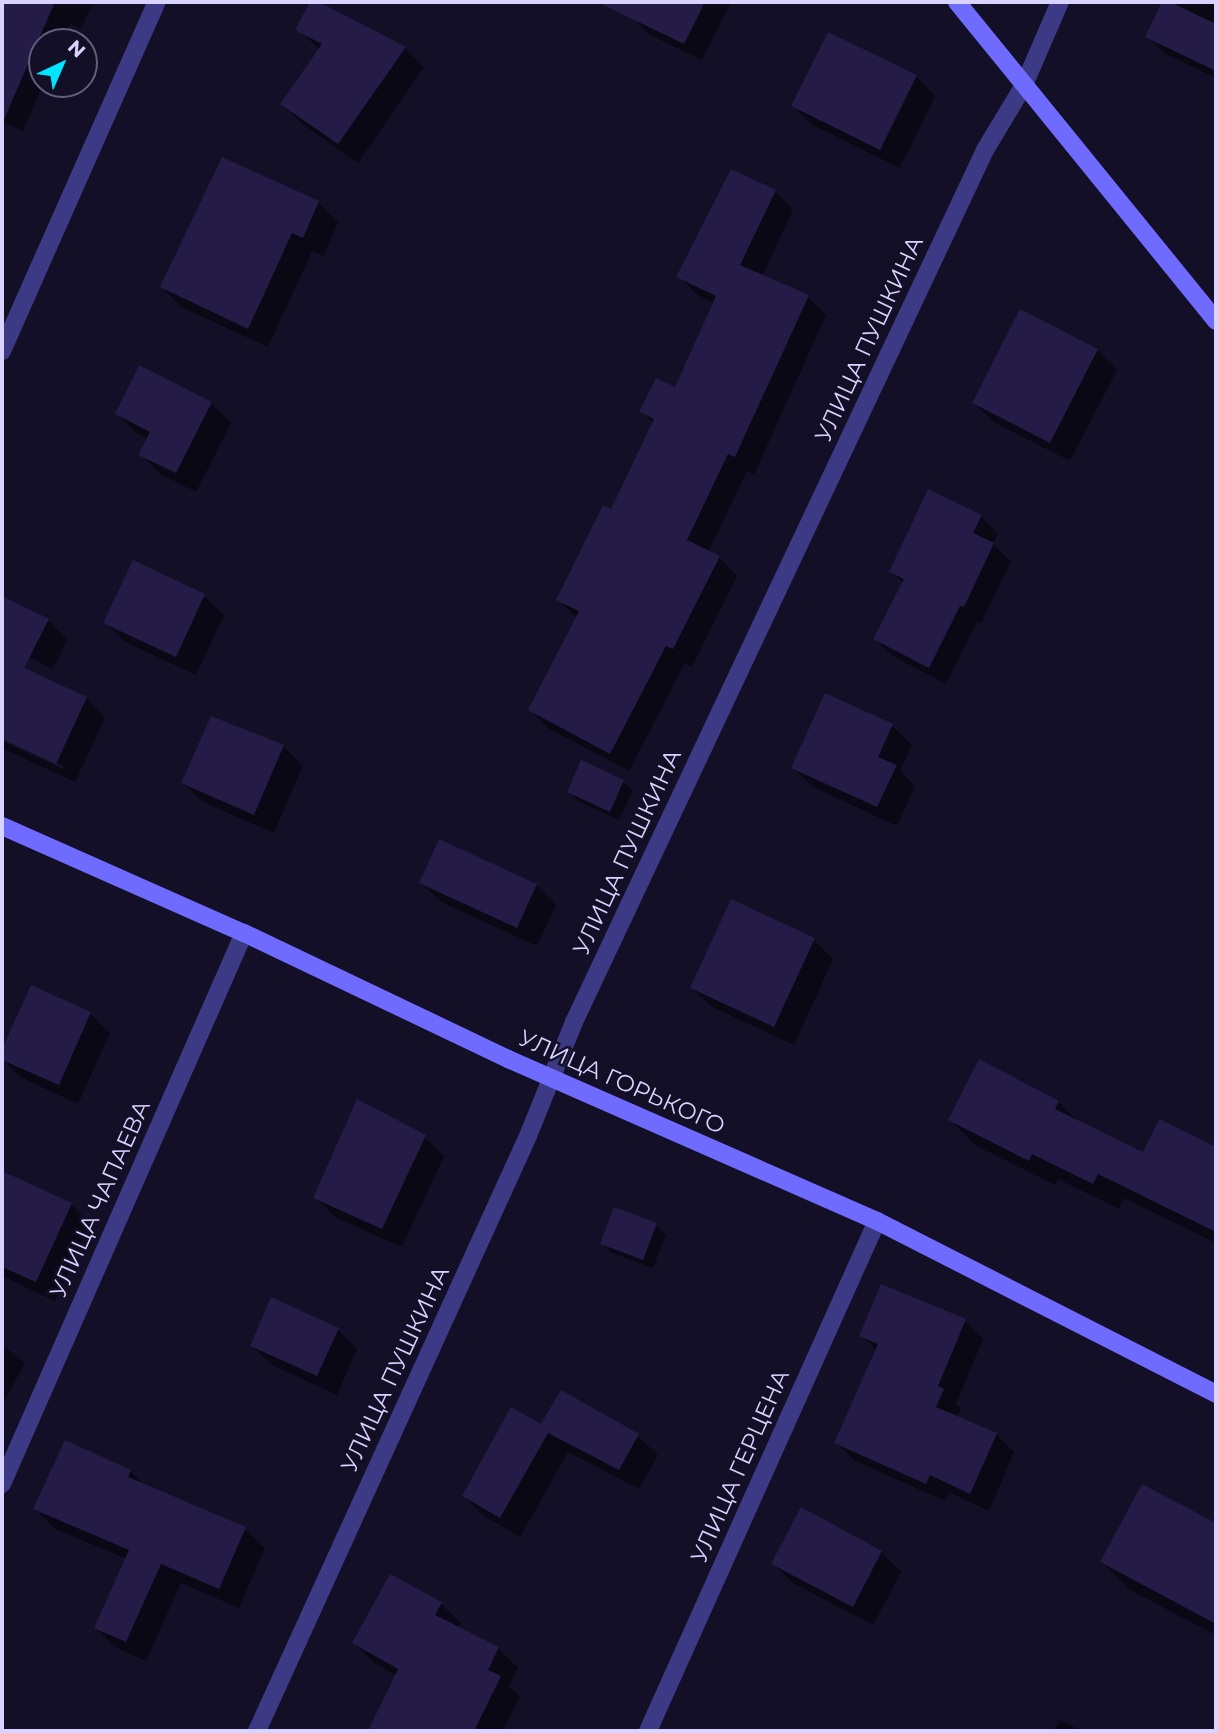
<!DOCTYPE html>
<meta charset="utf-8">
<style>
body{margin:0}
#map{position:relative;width:1218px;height:1733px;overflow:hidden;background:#130f26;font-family:Montserrat,sans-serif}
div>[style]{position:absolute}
.shadow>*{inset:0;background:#0007}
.building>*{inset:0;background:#241b47}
.street>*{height:18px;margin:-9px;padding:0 9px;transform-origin:9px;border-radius:9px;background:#3d3a85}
.secondary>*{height:18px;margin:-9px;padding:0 9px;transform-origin:9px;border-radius:9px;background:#6f6bff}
span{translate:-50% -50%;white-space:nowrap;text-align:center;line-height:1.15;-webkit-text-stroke:5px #130f26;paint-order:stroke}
.street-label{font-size:23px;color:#d9d4ff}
.frame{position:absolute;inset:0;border:4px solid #d9d4ff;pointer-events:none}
.north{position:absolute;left:28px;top:28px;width:70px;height:70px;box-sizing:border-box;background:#130f26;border:2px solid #625e7d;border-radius:50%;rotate:44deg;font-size:19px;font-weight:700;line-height:28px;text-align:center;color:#d9d4ff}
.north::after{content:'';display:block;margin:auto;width:24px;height:32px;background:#00e5ff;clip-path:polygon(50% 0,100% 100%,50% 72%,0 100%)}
</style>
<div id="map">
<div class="shadow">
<i style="clip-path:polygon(2px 2px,93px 2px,81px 29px,70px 24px,62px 42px,42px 42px,43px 84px,23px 131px,2px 122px)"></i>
<i style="clip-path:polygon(312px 2px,405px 48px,424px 67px,358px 163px,302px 124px,282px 104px,320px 50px,298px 29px)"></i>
<i style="clip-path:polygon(640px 2px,731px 2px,702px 60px,650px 35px,632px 17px)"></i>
<i style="clip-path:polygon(1164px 2px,1216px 2px,1216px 78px,1164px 53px,1147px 36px)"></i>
<i style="clip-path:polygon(916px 76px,935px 96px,900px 168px,813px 125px,793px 106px)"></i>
<i style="clip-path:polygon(775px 191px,793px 210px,762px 277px,808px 297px,826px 315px,754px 475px,747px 471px,708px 552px,719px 557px,737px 576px,692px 667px,685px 663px,629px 771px,548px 728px,530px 710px,578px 619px,558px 599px,612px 512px,654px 424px,642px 412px,676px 389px,714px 303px,697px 295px,679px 276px)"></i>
<i style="clip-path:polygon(318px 203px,338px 222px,323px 256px,312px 251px,268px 347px,181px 307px,162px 287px)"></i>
<i style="clip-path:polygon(1097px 350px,1117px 370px,1070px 461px,994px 422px,974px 403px)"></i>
<i style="clip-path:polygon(211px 403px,231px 423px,196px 492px,160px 474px,140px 454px,148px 439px,137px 433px,117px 414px)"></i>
<i style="clip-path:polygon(981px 516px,998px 534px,993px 544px,1011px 562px,981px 623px,977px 622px,946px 684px,893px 656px,875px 639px,904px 584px,891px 571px)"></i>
<i style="clip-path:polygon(204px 596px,224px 615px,196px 675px,125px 642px,105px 622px)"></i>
<i style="clip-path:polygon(2px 598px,48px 620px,67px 640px,53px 669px,2px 644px)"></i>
<i style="clip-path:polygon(2px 659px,86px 698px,105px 718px,75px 782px,2px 748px,2px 741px,63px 769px,64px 766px,2px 737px)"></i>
<i style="clip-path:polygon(892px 726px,912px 745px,900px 771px,915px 786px,897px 826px,813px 787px,793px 768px)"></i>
<i style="clip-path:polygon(283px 746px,303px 766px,274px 833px,203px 802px,183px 783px)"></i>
<i style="clip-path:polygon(623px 781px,633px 791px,619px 820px,578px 801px,569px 791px)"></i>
<i style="clip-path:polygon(421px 883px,536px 885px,556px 905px,537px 946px,441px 902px)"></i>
<i style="clip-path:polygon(814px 940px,833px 959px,794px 1045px,712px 1007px,692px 988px)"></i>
<i style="clip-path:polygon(31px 987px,90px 1014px,110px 1033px,78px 1104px,20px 1077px,2px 1059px)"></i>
<i style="clip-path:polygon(1058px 1102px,1079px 1122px,1143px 1155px,1160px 1121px,1216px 1149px,1216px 1243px,1124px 1198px,1119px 1209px,1058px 1179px,1055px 1185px,975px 1145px,950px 1120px)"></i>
<i style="clip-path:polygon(424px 1137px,444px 1156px,402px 1247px,335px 1217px,315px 1197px)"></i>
<i style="clip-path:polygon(2px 1173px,71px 1204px,90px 1224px,55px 1301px,2px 1276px)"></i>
<i style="clip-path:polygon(656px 1225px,666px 1234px,653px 1268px,612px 1253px,602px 1243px)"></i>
<i style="clip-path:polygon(965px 1321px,983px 1339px,956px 1404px,961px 1409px,957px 1418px,996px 1434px,1014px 1452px,989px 1511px,949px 1492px,945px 1501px,855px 1461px,836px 1443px,877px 1351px,861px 1335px)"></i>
<i style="clip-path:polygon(338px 1330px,357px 1349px,337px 1395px,272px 1365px,252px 1346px)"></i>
<i style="clip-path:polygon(2px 1345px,25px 1363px,2px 1405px)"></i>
<i style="clip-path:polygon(542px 1426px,638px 1436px,658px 1455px,639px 1489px,568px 1452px,520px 1537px,483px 1515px,464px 1496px)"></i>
<i style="clip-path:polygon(130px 1471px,145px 1486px,245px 1529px,265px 1548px,239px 1608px,181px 1583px,146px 1661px,115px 1647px,96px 1628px,127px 1559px,55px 1529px,35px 1509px)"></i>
<i style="clip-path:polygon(1142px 1486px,1216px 1525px,1216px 1635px,1130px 1590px,1102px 1562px)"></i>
<i style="clip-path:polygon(881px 1552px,901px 1572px,873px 1625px,793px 1583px,773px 1564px)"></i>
<i style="clip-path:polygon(441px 1604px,461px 1623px,458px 1628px,498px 1648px,518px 1668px,509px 1686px,520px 1697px,503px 1731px,370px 1731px,397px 1676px,373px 1662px,354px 1643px)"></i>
<i style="clip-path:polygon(1060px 1720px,1082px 1731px,1054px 1731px)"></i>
</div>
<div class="building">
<i style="clip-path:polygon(2px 2px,55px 2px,2px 124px)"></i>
<i style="clip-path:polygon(310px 2px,319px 2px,406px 47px,338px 144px,280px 104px,322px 44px,295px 30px)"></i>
<i style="clip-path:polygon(597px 2px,705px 2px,684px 44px)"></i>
<i style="clip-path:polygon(1162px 2px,1170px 2px,1216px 24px,1216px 71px,1145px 37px)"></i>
<i style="clip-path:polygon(828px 32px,917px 75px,880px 150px,791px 106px)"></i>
<i style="clip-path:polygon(222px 157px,319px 201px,303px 238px,292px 233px,248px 329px,160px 287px)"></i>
<i style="clip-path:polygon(731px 169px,776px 190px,740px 265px,809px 295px,735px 457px,728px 454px,687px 540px,720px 556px,673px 649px,666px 646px,610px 754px,528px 710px,579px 611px,556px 600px,603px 505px,611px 509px,654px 419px,639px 412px,656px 378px,675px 387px,716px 296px,676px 277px)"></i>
<i style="clip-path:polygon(1020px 309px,1098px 349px,1050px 443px,972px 403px)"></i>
<i style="clip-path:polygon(139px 365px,212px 402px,176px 473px,138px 455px,150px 432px,115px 414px)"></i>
<i style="clip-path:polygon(928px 489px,982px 515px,973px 533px,994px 543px,964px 607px,960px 606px,929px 668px,873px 639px,904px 579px,889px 572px)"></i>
<i style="clip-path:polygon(133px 560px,205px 594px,176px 657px,103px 623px)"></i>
<i style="clip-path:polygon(2px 596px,49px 619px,24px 668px,87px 697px,56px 764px,2px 739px)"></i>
<i style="clip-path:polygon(825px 693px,893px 724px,878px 757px,897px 765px,877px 807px,791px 768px)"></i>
<i style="clip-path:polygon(211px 716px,284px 745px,254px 815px,181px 783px)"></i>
<i style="clip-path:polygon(581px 760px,624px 780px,610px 812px,567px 792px)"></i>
<i style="clip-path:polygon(439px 839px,537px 884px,517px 928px,419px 883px)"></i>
<i style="clip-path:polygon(731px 899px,815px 938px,774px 1027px,690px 988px)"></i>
<i style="clip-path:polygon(31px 985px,91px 1012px,59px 1085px,2px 1060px,2px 1049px)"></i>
<i style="clip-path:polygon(979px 1059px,1059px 1101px,1055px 1109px,1143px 1152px,1159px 1119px,1216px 1147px,1216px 1232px,1098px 1174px,1093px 1184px,1032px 1154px,1029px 1161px,948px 1120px)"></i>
<i style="clip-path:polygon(357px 1099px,426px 1135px,382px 1229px,313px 1198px)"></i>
<i style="clip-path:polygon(2px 1171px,72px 1203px,36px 1282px,2px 1267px)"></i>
<i style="clip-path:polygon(614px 1207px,657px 1223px,643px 1260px,600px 1244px)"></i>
<i style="clip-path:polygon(881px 1284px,966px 1319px,938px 1386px,944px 1389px,936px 1407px,997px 1433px,970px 1494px,930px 1475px,926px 1484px,834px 1443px,878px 1344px,859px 1336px)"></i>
<i style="clip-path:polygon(271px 1297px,339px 1328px,317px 1376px,250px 1346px)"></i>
<i style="clip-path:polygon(561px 1390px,639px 1434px,619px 1470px,548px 1433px,500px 1518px,462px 1496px,511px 1407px,541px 1424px)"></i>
<i style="clip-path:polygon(65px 1440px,131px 1470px,128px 1477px,246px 1527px,219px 1589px,161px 1564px,126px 1642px,94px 1628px,129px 1550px,33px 1509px)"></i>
<i style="clip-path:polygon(1142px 1484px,1216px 1523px,1216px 1624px,1100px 1562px)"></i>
<i style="clip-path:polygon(801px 1507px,882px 1551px,853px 1607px,771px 1564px)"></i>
<i style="clip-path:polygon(390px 1574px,442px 1602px,435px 1615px,499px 1647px,488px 1670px,501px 1676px,474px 1731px,368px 1731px,398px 1669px,352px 1643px)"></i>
</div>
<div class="street">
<i style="left:2px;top:351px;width:382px;rotate:-66.1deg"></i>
<i style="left:2px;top:1484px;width:602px;rotate:-66.29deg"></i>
<i style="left:257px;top:1731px;width:654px;rotate:-65.51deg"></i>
<i style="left:528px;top:1136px;width:123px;rotate:-68deg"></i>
<i style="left:574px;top:1022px;width:964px;rotate:-64.76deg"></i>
<i style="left:985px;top:150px;width:76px;rotate:-59deg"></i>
<i style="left:1024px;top:85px;width:90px;rotate:-66.6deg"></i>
<i style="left:648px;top:1731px;width:559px;rotate:-65.82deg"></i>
</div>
<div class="secondary">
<i style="left:957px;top:2px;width:411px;rotate:50.9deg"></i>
<i style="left:2px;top:826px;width:265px;rotate:23.9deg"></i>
<i style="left:244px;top:933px;width:293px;rotate:25.5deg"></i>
<i style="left:508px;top:1059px;width:403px;rotate:23.7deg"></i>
<i style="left:877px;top:1221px;width:381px;rotate:27deg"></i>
</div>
<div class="street-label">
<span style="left:869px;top:339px;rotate:-65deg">УЛИЦА ПУШКИНА</span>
<span style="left:627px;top:852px;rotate:-65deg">УЛИЦА ПУШКИНА</span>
<span style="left:622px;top:1082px;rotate:24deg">УЛИЦА ГОРЬКОГО</span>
<span style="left:100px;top:1199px;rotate:-66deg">УЛИЦА ЧАПАЕВА</span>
<span style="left:395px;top:1369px;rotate:-65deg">УЛИЦА ПУШКИНА</span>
<span style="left:740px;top:1466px;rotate:-66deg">УЛИЦА ГЕРЦЕНА</span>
</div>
<div class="frame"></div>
<div class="north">N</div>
</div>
